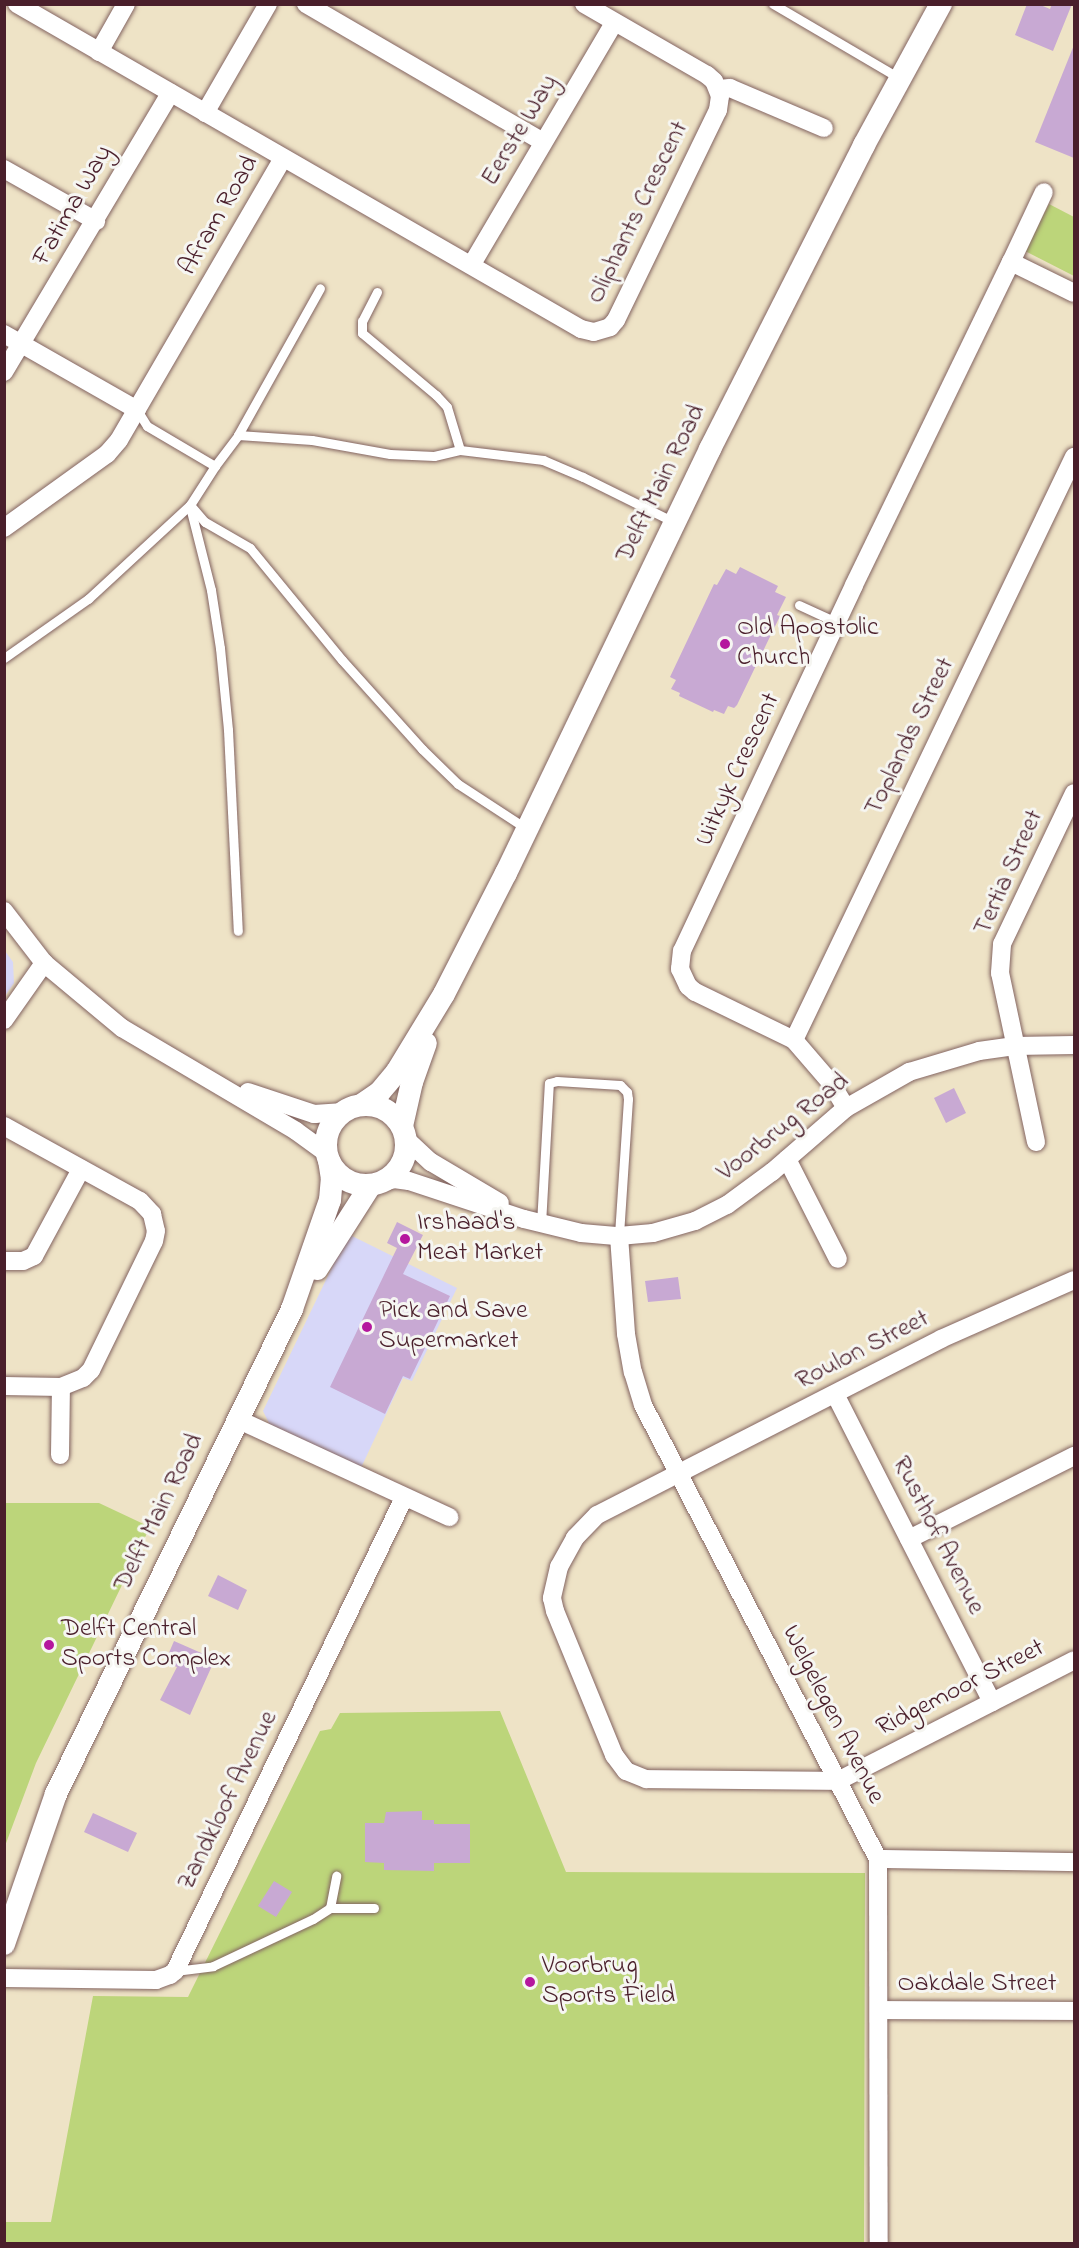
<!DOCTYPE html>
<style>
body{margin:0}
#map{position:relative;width:1079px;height:2248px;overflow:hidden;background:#eee3c6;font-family:"Indie Flower",sans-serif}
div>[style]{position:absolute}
.built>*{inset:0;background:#d7d7f8}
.green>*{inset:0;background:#bcd57a}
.building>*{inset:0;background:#c8a9d3}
.roads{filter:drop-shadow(0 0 2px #836461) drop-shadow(0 0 2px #836461)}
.service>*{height:9px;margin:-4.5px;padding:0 4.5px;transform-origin:4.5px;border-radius:4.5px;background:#fff}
.minor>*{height:18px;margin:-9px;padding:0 9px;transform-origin:9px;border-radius:9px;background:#fff}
.tertiary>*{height:22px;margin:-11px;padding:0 11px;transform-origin:11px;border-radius:11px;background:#fff}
.tertiary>.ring{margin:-11px;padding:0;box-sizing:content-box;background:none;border:22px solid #fff;border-radius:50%}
.dots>*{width:16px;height:16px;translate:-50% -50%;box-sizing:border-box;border:3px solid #f6f6f2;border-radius:50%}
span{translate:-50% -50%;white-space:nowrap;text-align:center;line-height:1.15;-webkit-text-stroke:6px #f6f6f2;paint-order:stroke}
.street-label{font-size:26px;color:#4a1f2b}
.poi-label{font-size:26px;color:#4a1f2b}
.left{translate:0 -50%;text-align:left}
.frame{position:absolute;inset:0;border:6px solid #4a1f2b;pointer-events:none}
</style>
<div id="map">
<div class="built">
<i style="clip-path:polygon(5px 951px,13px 962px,14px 983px,5px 996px)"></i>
<i style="clip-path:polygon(348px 1234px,457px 1288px,412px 1381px,403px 1378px,360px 1470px,270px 1425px,263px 1411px)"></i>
</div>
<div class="green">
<i style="clip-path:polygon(1049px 204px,1074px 217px,1074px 276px,1025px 251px)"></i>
<i style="clip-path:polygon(5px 1503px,99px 1503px,150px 1527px,36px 1763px,5px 1846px)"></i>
<i style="clip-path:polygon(500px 1711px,566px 1872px,865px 1873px,864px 2243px,5px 2244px,5px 2222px,51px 2222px,93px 1996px,188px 1997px,320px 1731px,331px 1729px,340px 1713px)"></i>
</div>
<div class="building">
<i style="clip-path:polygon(1027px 4px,1038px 4px,1050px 9px,1052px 4px,1072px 4px,1053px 51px,1015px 35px)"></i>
<i style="clip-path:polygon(1074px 45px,1074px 158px,1035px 142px)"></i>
<i style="clip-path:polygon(740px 567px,778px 586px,775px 592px,786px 597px,777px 615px,780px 616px,737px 705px,734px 708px,728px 706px,724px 714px,714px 710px,713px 712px,679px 696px,680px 693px,671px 689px,676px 680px,670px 677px,714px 584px,717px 585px,726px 569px,736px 574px)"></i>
<i style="clip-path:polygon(954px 1088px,966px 1113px,946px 1123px,934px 1098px)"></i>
<i style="clip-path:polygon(397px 1222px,423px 1235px,403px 1274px,450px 1296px,410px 1379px,403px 1376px,385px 1414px,330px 1387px,397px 1248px,387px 1243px)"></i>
<i style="clip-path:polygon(678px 1277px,681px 1299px,648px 1302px,645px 1281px)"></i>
<i style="clip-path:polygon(218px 1575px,247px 1590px,238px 1610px,208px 1596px)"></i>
<i style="clip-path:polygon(174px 1641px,215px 1659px,190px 1715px,160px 1700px,177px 1667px,165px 1662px)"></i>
<i style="clip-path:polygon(422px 1811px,422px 1820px,434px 1820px,434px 1824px,470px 1824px,470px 1863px,434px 1863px,434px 1871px,384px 1870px,384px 1863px,365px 1862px,365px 1823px,384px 1823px,386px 1812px)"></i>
<i style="clip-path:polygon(93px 1813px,137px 1833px,128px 1852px,84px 1832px)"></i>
<i style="clip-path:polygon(274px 1881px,292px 1892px,276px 1917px,258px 1906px)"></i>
</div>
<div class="roads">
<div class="service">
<i style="left:773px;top:4px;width:148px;rotate:30.4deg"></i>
<i style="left:377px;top:292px;width:33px;rotate:117deg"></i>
<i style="left:362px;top:321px;width:12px;rotate:90deg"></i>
<i style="left:362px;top:333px;width:97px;rotate:40deg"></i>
<i style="left:436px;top:395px;width:16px;rotate:47deg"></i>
<i style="left:447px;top:407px;width:45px;rotate:73.2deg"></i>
<i style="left:137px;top:410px;width:19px;rotate:58deg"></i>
<i style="left:147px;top:426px;width:79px;rotate:30.5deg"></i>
<i style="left:215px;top:466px;width:39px;rotate:-53deg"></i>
<i style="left:238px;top:435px;width:168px;rotate:-60.8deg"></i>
<i style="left:238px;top:435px;width:74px;rotate:3.9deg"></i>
<i style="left:312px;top:440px;width:79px;rotate:10.2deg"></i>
<i style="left:390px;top:454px;width:44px;rotate:2.6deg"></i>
<i style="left:434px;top:456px;width:27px;rotate:-13deg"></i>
<i style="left:460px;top:450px;width:84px;rotate:6.9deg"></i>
<i style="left:543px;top:460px;width:43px;rotate:23deg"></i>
<i style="left:583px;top:477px;width:102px;rotate:26.3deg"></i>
<i style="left:190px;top:505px;width:23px;rotate:49deg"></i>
<i style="left:205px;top:522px;width:52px;rotate:30deg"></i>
<i style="left:250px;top:548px;width:145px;rotate:50.6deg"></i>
<i style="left:342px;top:660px;width:120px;rotate:48deg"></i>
<i style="left:422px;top:749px;width:50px;rotate:44.2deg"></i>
<i style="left:458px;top:784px;width:82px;rotate:33.1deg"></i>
<i style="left:190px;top:507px;width:86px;rotate:75.8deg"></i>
<i style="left:211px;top:590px;width:59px;rotate:81.2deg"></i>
<i style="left:220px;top:648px;width:82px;rotate:84.4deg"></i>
<i style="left:228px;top:730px;width:201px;rotate:87.2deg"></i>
<i style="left:799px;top:605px;width:41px;rotate:24.7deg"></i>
<i style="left:4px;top:658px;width:103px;rotate:-35.1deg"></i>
<i style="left:88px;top:599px;width:139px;rotate:-42.7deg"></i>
<i style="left:190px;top:505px;width:46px;rotate:-57.3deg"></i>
<i style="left:541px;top:1224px;width:141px;rotate:-86.8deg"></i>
<i style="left:549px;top:1083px;width:8px;rotate:-14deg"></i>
<i style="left:557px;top:1081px;width:63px;rotate:3.6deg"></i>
<i style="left:620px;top:1085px;width:10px;rotate:45deg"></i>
<i style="left:627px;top:1092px;width:7px;rotate:82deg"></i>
<i style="left:628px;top:1099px;width:137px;rotate:93.8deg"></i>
<i style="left:330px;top:1908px;width:44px"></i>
<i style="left:175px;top:1971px;width:38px;rotate:-7deg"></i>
<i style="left:213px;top:1966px;width:110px;rotate:-25.2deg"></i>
<i style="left:313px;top:1919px;width:20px;rotate:-33deg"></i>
<i style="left:330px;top:1908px;width:33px;rotate:-79deg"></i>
</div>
<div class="minor">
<i style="left:17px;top:4px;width:651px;rotate:29.95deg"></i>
<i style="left:581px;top:329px;width:13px;rotate:13deg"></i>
<i style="left:594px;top:332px;width:17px;rotate:-17deg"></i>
<i style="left:610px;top:327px;width:9px;rotate:-49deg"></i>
<i style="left:616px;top:320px;width:233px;rotate:-64.1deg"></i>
<i style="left:718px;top:110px;width:14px;rotate:-82deg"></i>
<i style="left:720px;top:96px;width:16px;rotate:-112deg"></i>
<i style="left:714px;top:81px;width:9px;rotate:-139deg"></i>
<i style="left:707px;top:75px;width:142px;rotate:-150deg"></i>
<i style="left:306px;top:4px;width:274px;rotate:30.2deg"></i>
<i style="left:99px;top:52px;width:55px;rotate:-60.6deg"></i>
<i style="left:718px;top:89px;width:12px;rotate:-5deg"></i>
<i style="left:730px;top:88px;width:102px;rotate:23.1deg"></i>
<i style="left:205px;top:113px;width:126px;rotate:-60deg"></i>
<i style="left:4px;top:169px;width:106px;rotate:29.5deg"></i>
<i style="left:1011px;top:262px;width:77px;rotate:-64.8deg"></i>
<i style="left:472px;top:264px;width:280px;rotate:-59.5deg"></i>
<i style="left:4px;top:334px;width:153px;rotate:29.7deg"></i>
<i style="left:4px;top:372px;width:325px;rotate:-59.2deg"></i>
<i style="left:4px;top:528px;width:127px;rotate:-35.7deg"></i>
<i style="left:107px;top:454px;width:18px;rotate:-49deg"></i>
<i style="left:119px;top:440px;width:326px;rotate:-59.8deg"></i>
<i style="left:4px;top:911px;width:66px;rotate:52.4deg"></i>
<i style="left:44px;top:963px;width:102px;rotate:39.8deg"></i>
<i style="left:122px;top:1028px;width:202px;rotate:30.6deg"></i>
<i style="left:296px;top:1131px;width:37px;rotate:36deg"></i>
<i style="left:4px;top:1020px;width:70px;rotate:-54.9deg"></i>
<i style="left:794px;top:1040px;width:647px;rotate:-64.35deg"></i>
<i style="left:248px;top:1092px;width:70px;rotate:18.4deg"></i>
<i style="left:314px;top:1114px;width:30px;rotate:-4deg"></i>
<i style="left:846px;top:1108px;width:29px;rotate:-121deg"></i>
<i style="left:831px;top:1083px;width:57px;rotate:-130.7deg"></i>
<i style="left:794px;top:1040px;width:110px;rotate:-154.1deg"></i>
<i style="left:695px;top:992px;width:9px;rotate:-139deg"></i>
<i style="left:688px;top:986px;width:19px;rotate:-115deg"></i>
<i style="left:680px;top:969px;width:18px;rotate:-84deg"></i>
<i style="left:682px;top:951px;width:404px;rotate:-64.8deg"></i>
<i style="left:854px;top:585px;width:359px;rotate:-64.1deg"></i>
<i style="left:1011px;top:262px;width:70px;rotate:26.2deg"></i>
<i style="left:4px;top:1126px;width:155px;rotate:28.9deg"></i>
<i style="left:140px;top:1201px;width:18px;rotate:47deg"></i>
<i style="left:152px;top:1214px;width:17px;rotate:77deg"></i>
<i style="left:156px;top:1231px;width:10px;rotate:101deg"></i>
<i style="left:154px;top:1241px;width:144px;rotate:116deg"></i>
<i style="left:91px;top:1370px;width:11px;rotate:135deg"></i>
<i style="left:83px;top:1378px;width:24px;rotate:158deg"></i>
<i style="left:61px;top:1387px;width:57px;rotate:-179deg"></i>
<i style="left:407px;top:1140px;width:33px;rotate:43deg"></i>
<i style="left:431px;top:1162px;width:80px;rotate:30.7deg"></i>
<i style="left:1036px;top:1142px;width:173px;rotate:-102deg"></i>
<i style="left:1000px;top:973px;width:29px;rotate:-86deg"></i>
<i style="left:1002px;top:944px;width:167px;rotate:-64.5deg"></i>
<i style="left:787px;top:1159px;width:112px;rotate:63deg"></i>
<i style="left:384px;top:1182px;width:10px;rotate:-17deg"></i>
<i style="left:394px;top:1179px;width:15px;rotate:8deg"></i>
<i style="left:409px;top:1181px;width:121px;rotate:18.3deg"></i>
<i style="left:524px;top:1219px;width:59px;rotate:13.8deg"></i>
<i style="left:581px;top:1233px;width:38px;rotate:5deg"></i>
<i style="left:619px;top:1236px;width:34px;rotate:-5deg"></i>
<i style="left:653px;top:1233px;width:44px;rotate:-15.9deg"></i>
<i style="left:695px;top:1221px;width:36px;rotate:-27deg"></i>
<i style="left:727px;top:1205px;width:56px;rotate:-36.3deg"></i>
<i style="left:772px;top:1172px;width:98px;rotate:-40.9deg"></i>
<i style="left:846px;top:1108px;width:73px;rotate:-29.7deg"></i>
<i style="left:909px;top:1072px;width:73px;rotate:-16.7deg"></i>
<i style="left:979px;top:1051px;width:36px;rotate:-8deg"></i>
<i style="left:1015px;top:1046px;width:59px;rotate:-1deg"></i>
<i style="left:619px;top:1236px;width:98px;rotate:85.9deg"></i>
<i style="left:626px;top:1334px;width:39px;rotate:80deg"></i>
<i style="left:633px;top:1372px;width:34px;rotate:73deg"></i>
<i style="left:643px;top:1405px;width:511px;rotate:62.63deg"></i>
<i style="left:878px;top:1859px;width:385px;rotate:89.9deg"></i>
<i style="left:4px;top:1261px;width:19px"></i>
<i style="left:23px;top:1261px;width:12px;rotate:-24deg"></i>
<i style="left:34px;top:1256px;width:99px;rotate:-61.6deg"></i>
<i style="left:1074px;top:1280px;width:145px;rotate:156.1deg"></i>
<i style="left:941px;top:1339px;width:386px;rotate:152.9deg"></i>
<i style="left:597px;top:1515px;width:32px;rotate:134deg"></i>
<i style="left:575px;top:1538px;width:33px;rotate:119deg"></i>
<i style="left:559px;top:1567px;width:32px;rotate:103deg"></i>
<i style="left:552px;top:1598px;width:13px;rotate:77deg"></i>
<i style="left:555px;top:1611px;width:156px;rotate:67.7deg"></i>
<i style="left:614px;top:1755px;width:20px;rotate:53deg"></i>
<i style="left:626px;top:1771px;width:22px;rotate:22deg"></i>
<i style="left:646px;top:1779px;width:192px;rotate:0.6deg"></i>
<i style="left:838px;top:1781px;width:265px;rotate:-27.1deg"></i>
<i style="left:835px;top:1394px;width:346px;rotate:63deg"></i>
<i style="left:237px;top:1419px;width:234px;rotate:24.8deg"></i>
<i style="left:60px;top:1455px;width:68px;rotate:-89.2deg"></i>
<i style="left:909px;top:1539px;width:185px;rotate:-26.7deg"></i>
<i style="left:878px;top:1859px;width:196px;rotate:0.9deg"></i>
<i style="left:4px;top:1978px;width:152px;rotate:0.8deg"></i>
<i style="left:156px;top:1980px;width:15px;rotate:-20deg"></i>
<i style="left:170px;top:1975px;width:6px;rotate:-39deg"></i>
<i style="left:175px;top:1971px;width:526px;rotate:-64.17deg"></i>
<i style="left:880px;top:2010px;width:194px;rotate:0.3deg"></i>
</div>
<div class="tertiary">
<i class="ring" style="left:326px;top:1105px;width:58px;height:58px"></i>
<i style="left:361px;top:1105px;width:22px;rotate:-34deg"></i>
<i style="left:379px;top:1093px;width:26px;rotate:-50deg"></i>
<i style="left:396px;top:1073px;width:92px;rotate:-58.7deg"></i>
<i style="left:444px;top:994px;width:136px;rotate:-62.9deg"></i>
<i style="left:506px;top:873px;width:471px;rotate:-64.3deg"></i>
<i style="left:710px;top:449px;width:341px;rotate:-63.1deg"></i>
<i style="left:864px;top:145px;width:161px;rotate:-61.4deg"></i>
<i style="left:402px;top:1126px;width:45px;rotate:-77.2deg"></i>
<i style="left:412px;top:1082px;width:41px;rotate:-70.3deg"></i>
<i style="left:317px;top:1269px;width:98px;rotate:-57.4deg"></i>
<i style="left:4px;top:1944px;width:159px;rotate:-70.9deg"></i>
<i style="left:56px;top:1794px;width:539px;rotate:-64.05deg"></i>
<i style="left:292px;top:1309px;width:115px;rotate:-70.8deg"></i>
<i style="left:330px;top:1200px;width:21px;rotate:-85deg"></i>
<i style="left:332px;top:1179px;width:18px;rotate:-99deg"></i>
</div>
</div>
<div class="dots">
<i style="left:725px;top:644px;background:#b5179e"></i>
<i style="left:405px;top:1239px;background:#b5179e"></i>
<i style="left:367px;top:1327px;background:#b5179e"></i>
<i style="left:49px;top:1645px;background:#b5179e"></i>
<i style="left:530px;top:1982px;background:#b5179e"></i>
</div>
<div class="street-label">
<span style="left:521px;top:131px;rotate:-59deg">Eerste Way</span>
<span style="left:74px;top:206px;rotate:-60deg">Fatima Way</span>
<span style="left:639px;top:213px;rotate:-64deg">Oliphants Crescent</span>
<span style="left:220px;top:216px;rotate:-60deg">Afram Road</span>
<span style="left:662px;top:484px;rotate:-64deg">Delft Main Road</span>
<span style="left:911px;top:737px;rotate:-64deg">Toplands Street</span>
<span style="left:739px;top:770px;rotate:-65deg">Uitkyk Crescent</span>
<span style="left:1010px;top:873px;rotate:-66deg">Tertia Street</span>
<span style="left:784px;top:1128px;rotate:-38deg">Voorbrug Road</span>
<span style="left:863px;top:1351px;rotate:-27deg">Roulon Street</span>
<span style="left:160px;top:1513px;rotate:-64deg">Delft Main Road</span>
<span style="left:937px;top:1536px;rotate:63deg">Rusthof Avenue</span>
<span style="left:961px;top:1689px;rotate:-27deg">Ridgemoor Street</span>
<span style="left:832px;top:1715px;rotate:63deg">Welgelegen Avenue</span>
<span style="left:229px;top:1801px;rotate:-64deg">Zandkloof Avenue</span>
<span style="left:977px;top:1985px">Oakdale Street</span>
</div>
<div class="poi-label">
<span class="left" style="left:737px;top:644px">Old Apostolic<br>Church</span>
<span class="left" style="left:417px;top:1239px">Irshaad's<br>Meat Market</span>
<span class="left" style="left:379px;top:1327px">Pick and Save<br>Supermarket</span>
<span class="left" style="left:61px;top:1645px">Delft Central<br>Sports Complex</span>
<span class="left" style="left:542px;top:1982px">Voorbrug<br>Sports Field</span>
</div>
<div class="frame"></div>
</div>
